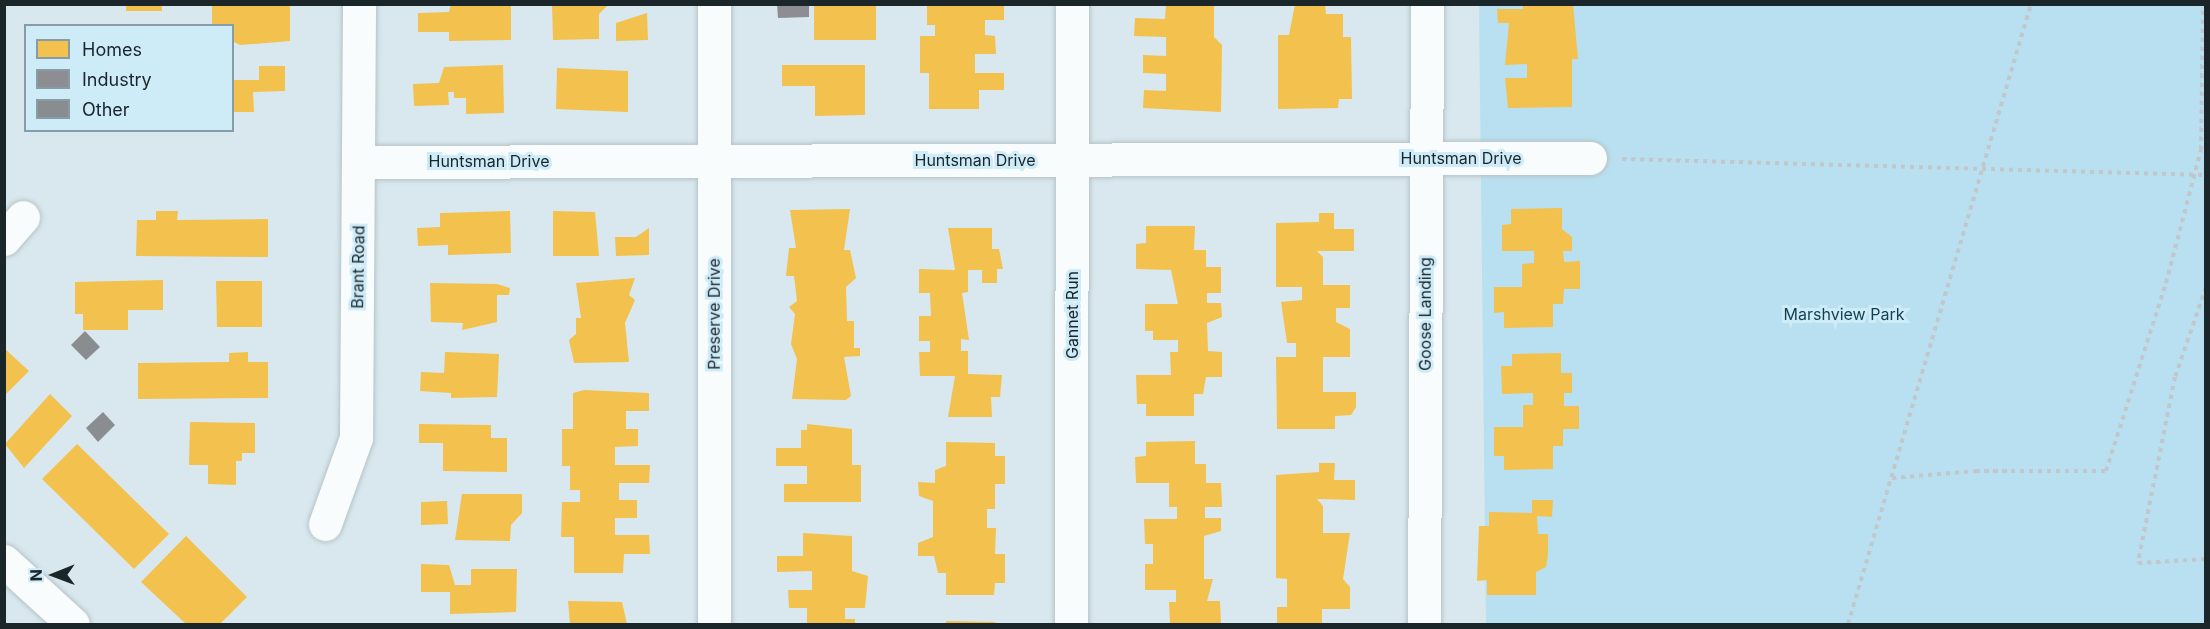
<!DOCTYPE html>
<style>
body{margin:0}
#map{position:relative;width:2210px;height:629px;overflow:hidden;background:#d8e8ee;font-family:Inter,sans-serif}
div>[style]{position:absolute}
.green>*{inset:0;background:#b9e0f0}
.homes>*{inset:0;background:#f2c14e}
.industry>*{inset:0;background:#8d8d92}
.building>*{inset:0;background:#8a8d90}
.path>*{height:4px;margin-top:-2px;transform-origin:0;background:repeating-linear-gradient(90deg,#c1c7ca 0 4.5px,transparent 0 9px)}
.roads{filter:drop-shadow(0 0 2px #b7c3c8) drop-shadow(0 0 2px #b7c3c8)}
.minor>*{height:33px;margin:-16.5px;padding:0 16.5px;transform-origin:16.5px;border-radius:16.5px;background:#f9fcfc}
span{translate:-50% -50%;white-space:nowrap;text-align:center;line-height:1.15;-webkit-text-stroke:6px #ceebf8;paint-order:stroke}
.street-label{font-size:16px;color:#1b262b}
.park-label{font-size:16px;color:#133f4e}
.frame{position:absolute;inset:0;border:6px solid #1b262b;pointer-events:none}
.legend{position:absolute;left:24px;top:24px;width:210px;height:108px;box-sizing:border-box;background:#ceebf8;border:2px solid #869ca6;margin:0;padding:8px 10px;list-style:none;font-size:18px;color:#1b262b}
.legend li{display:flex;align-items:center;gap:12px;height:30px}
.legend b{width:30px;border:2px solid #869ca6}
.north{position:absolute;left:24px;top:545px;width:60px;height:60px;-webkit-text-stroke:4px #ceebf8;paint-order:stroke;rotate:269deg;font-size:16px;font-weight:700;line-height:24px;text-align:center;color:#1b262b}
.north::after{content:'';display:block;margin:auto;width:21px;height:27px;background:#1b262b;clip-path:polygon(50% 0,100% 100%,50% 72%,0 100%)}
</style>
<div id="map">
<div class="green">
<i style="clip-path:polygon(1479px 5px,2205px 5px,2205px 624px,1486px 624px)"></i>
</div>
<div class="homes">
<i style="clip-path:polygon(126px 4px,162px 4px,162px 11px,126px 11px)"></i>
<i style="clip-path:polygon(451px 4px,511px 4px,511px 40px,449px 41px,449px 32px,418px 32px,418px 13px,449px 12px)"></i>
<i style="clip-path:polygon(552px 4px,607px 6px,599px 14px,599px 39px,553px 40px)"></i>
<i style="clip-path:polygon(814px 4px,876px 4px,876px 40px,814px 40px)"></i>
<i style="clip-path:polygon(1166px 4px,1214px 4px,1214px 37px,1222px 45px,1221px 112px,1143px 108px,1144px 90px,1166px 91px,1166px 74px,1143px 73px,1143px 55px,1166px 56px,1166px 37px,1134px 36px,1135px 18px,1165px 19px)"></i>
<i style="clip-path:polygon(1295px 4px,1325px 4px,1326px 14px,1343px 14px,1343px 37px,1351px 37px,1352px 99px,1339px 99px,1338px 108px,1278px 109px,1278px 35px,1289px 35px)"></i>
<i style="clip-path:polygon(1523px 4px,1573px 4px,1578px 59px,1572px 59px,1572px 107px,1508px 108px,1505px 78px,1527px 78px,1527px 64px,1505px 65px,1509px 23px,1498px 23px,1497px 9px,1523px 9px)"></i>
<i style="clip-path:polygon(212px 5px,290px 5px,290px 41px,240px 45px,232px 41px,232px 26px,212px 26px)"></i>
<i style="clip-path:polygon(927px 5px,1004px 5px,1004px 20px,985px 20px,985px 35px,995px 36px,996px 54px,975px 54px,975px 73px,1004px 73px,1004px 90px,979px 90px,979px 109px,929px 109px,929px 73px,920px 73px,920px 36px,935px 36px,935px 25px,927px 25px)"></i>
<i style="clip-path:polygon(647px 13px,648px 40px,616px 41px,616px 23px)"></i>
<i style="clip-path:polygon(503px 65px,504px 113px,466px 114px,466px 98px,454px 98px,454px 92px,448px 92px,449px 105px,414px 106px,413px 84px,439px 83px,444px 67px)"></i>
<i style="clip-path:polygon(782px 65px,865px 65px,865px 115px,815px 116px,815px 86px,782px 86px)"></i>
<i style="clip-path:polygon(259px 66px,285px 66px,285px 91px,253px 92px,254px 112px,232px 112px,232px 80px,259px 80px)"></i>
<i style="clip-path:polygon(557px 68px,628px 71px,628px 112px,556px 109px)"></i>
<i style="clip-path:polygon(1562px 208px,1562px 229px,1572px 237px,1572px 251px,1563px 251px,1564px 262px,1580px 261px,1580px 289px,1564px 289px,1563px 304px,1553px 304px,1553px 327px,1504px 328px,1504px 312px,1494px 313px,1494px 287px,1522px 287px,1522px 264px,1534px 263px,1534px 251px,1502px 251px,1502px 225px,1511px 224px,1511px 209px)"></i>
<i style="clip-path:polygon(850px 209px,844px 250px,850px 250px,856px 278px,846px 287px,847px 321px,854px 321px,854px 348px,860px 348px,860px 356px,844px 357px,851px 396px,846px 400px,792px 399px,797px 359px,791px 344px,795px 314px,789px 307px,797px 301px,794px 276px,786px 276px,789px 248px,796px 248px,790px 210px)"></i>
<i style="clip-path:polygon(156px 211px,178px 211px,177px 220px,268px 219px,268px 257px,136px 256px,137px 220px,156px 220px)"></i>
<i style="clip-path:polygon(510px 211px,511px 253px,448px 255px,448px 245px,418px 246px,417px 228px,440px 227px,440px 213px)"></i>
<i style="clip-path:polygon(553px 211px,595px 212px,599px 256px,553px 256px)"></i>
<i style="clip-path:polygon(1319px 213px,1334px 213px,1334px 229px,1354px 229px,1354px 251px,1317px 251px,1323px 257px,1323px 285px,1350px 285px,1350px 308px,1336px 308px,1336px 322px,1350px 329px,1350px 357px,1323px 357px,1323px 392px,1356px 392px,1356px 407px,1351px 415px,1335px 416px,1335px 429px,1277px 429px,1276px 357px,1296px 357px,1296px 343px,1287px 343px,1281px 302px,1302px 300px,1302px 287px,1276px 287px,1276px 223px,1319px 222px)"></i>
<i style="clip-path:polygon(1146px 226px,1195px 226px,1194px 250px,1206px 250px,1206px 267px,1221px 267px,1221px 293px,1207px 293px,1207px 303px,1221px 303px,1222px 317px,1207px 323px,1208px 351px,1222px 352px,1222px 377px,1206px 377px,1203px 394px,1194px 394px,1194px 416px,1146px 416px,1146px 404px,1137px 404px,1136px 375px,1171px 375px,1170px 352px,1178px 352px,1178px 340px,1153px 340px,1153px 331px,1145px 331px,1145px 304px,1178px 304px,1171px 270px,1136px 269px,1136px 244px,1146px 243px)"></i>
<i style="clip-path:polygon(649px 228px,649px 255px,616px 256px,615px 237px,636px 237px)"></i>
<i style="clip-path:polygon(948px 228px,992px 228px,992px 249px,999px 249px,1003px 269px,997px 269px,997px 283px,982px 283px,982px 270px,968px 270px,968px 292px,962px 293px,969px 340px,961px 339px,961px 351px,968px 351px,968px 374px,1002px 375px,1000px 397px,991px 397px,992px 417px,948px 417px,955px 376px,920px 376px,919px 352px,930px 352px,930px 341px,919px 341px,919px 316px,931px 316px,930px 293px,919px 293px,919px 269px,955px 270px)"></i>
<i style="clip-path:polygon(635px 278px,629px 295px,635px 300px,625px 323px,629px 362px,574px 363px,569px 340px,576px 334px,576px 318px,581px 318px,576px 283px)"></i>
<i style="clip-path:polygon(163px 280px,163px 310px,128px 310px,128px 330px,83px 330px,83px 314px,75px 314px,75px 282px)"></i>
<i style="clip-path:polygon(216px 281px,262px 281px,262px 327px,217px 327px)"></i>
<i style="clip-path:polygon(430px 283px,497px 284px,510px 288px,509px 295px,497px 295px,497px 322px,462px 330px,463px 323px,431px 322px)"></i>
<i style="clip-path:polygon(4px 348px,29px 371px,4px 396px)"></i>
<i style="clip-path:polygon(248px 352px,248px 362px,268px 362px,268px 398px,138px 399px,138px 363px,229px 362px,229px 353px)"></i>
<i style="clip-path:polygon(445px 352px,499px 354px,497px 397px,451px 398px,451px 393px,420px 391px,421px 372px,444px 373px)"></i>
<i style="clip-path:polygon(1561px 353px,1561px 373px,1572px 373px,1572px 393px,1564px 393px,1564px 406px,1579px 406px,1579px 429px,1563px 429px,1563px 446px,1553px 446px,1553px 469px,1504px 470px,1504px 456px,1494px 456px,1494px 427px,1523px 427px,1523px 405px,1533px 405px,1533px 393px,1502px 394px,1501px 366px,1512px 366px,1512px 354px)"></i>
<i style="clip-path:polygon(584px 390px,649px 393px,649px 411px,626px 411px,626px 429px,638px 429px,638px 446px,615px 447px,615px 465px,650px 465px,649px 483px,619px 483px,619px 500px,637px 500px,637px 518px,615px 518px,615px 535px,649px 535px,650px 554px,624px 554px,623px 573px,574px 573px,574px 537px,561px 537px,562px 502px,580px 502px,580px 490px,570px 490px,570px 466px,562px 466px,562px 429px,573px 429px,573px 393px)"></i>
<i style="clip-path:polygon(50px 394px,72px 416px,24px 468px,5px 444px)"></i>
<i style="clip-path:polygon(190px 422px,255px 423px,255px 453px,242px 453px,242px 461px,236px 461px,236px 485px,208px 484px,208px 465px,189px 465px)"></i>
<i style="clip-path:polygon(419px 424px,491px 425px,491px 438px,507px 438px,507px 472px,443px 471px,443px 443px,419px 443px)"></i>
<i style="clip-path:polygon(807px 424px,852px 429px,852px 465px,861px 465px,861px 502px,784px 502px,784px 484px,807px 484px,807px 466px,776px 466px,776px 448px,801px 448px,801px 430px,807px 430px)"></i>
<i style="clip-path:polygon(1195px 441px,1195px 464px,1206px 464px,1206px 483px,1221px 483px,1222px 507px,1205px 507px,1205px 518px,1221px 518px,1221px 531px,1204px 536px,1204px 579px,1213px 579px,1207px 601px,1220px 601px,1221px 624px,1170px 624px,1169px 602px,1176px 602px,1176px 590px,1145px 590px,1145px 564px,1153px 564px,1153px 544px,1145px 544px,1144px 519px,1177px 519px,1177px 507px,1169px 507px,1169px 483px,1136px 483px,1135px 457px,1146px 456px,1146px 442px)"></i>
<i style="clip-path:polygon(946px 442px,995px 443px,995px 456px,1005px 456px,1005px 484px,995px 484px,995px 509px,987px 509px,987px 528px,996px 528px,995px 554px,1005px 554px,1005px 583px,995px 583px,994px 595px,946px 595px,946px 573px,938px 573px,934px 556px,918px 556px,918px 543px,933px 537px,933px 501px,919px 496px,918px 482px,935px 483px,935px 470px,946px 466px)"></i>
<i style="clip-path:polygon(77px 444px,169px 534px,134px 569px,42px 479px)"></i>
<i style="clip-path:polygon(1319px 463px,1335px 463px,1334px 480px,1355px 480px,1355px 500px,1317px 499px,1323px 506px,1323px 533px,1350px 533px,1343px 579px,1350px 587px,1350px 609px,1322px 609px,1322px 624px,1277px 624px,1277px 607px,1287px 607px,1287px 579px,1276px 578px,1276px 475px,1319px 472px)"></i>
<i style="clip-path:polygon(462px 494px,522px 494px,522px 513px,511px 525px,510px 541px,455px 540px)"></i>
<i style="clip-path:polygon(1532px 500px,1553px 500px,1552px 517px,1537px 516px,1538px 534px,1548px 534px,1548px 555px,1546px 567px,1536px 572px,1536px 595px,1487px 595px,1487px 580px,1477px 581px,1479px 526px,1489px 526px,1489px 512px,1532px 513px)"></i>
<i style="clip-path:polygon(447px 501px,448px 524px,421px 525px,421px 502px)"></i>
<i style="clip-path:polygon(803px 533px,852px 536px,852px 571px,868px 576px,865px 608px,845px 608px,845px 619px,855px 619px,855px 624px,807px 624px,807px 608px,789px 608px,788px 590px,812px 590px,812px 571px,777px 572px,777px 556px,803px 556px)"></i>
<i style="clip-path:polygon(186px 536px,247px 597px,220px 624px,186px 624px,141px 582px)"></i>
<i style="clip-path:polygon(421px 564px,449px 565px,455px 585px,471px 585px,471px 569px,517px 569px,516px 612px,450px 614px,450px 592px,421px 592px)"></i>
<i style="clip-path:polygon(568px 601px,622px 602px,627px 624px,570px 624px)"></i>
<i style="clip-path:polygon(946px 621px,995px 622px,995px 624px,946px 624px)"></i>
</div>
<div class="industry">
<i style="clip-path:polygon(777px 4px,809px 4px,809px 17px,778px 18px)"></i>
</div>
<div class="building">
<i style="clip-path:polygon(85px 331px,100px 347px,86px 360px,71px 345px)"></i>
<i style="clip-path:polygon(103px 412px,115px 425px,98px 442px,86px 428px)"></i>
</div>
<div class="path">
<i style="left:1622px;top:159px;width:584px;rotate:1.57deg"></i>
<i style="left:2206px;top:287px;width:95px;rotate:109deg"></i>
<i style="left:2175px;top:377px;width:190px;rotate:101.3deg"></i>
<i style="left:2138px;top:563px;width:68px;rotate:-3.4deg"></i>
<i style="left:1892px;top:478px;width:83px;rotate:-4.8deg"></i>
<i style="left:1975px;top:471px;width:131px"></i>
<i style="left:2106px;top:471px;width:197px;rotate:-72.3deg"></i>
<i style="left:2166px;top:283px;width:138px;rotate:-75.3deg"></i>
<i style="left:2201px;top:150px;width:146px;rotate:-89.2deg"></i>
<i style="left:1848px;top:624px;width:646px;rotate:-73.56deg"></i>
</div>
<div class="roads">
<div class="minor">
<i style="left:714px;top:4px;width:620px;rotate:90deg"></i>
<i style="left:360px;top:162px;width:1230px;rotate:-0.19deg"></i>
<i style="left:4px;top:239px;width:29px;rotate:-49deg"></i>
<i style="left:325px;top:524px;width:91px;rotate:-70.2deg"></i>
<i style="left:356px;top:438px;width:434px;rotate:-89.6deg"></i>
<i style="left:4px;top:561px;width:93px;rotate:42.4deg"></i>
<i style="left:1071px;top:624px;width:620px;rotate:-89.91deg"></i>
<i style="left:1424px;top:624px;width:620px;rotate:-89.72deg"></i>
</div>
</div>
<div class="street-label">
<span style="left:1461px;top:158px">Huntsman Drive</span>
<span style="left:975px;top:160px">Huntsman Drive</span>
<span style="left:489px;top:161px">Huntsman Drive</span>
<span style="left:358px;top:267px;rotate:-89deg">Brant Road</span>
<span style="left:714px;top:314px;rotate:-90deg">Preserve Drive</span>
<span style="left:1425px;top:314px;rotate:-90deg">Goose Landing</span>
<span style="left:1072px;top:315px;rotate:-90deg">Gannet Run</span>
</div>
<div class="park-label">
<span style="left:1844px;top:314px">Marshview Park</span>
</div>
<div class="frame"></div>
<ul class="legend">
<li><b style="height:16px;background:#f2c14e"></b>Homes</li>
<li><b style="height:16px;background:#8d8d92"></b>Industry</li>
<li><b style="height:16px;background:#8a8d90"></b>Other</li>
</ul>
<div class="north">N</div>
</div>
